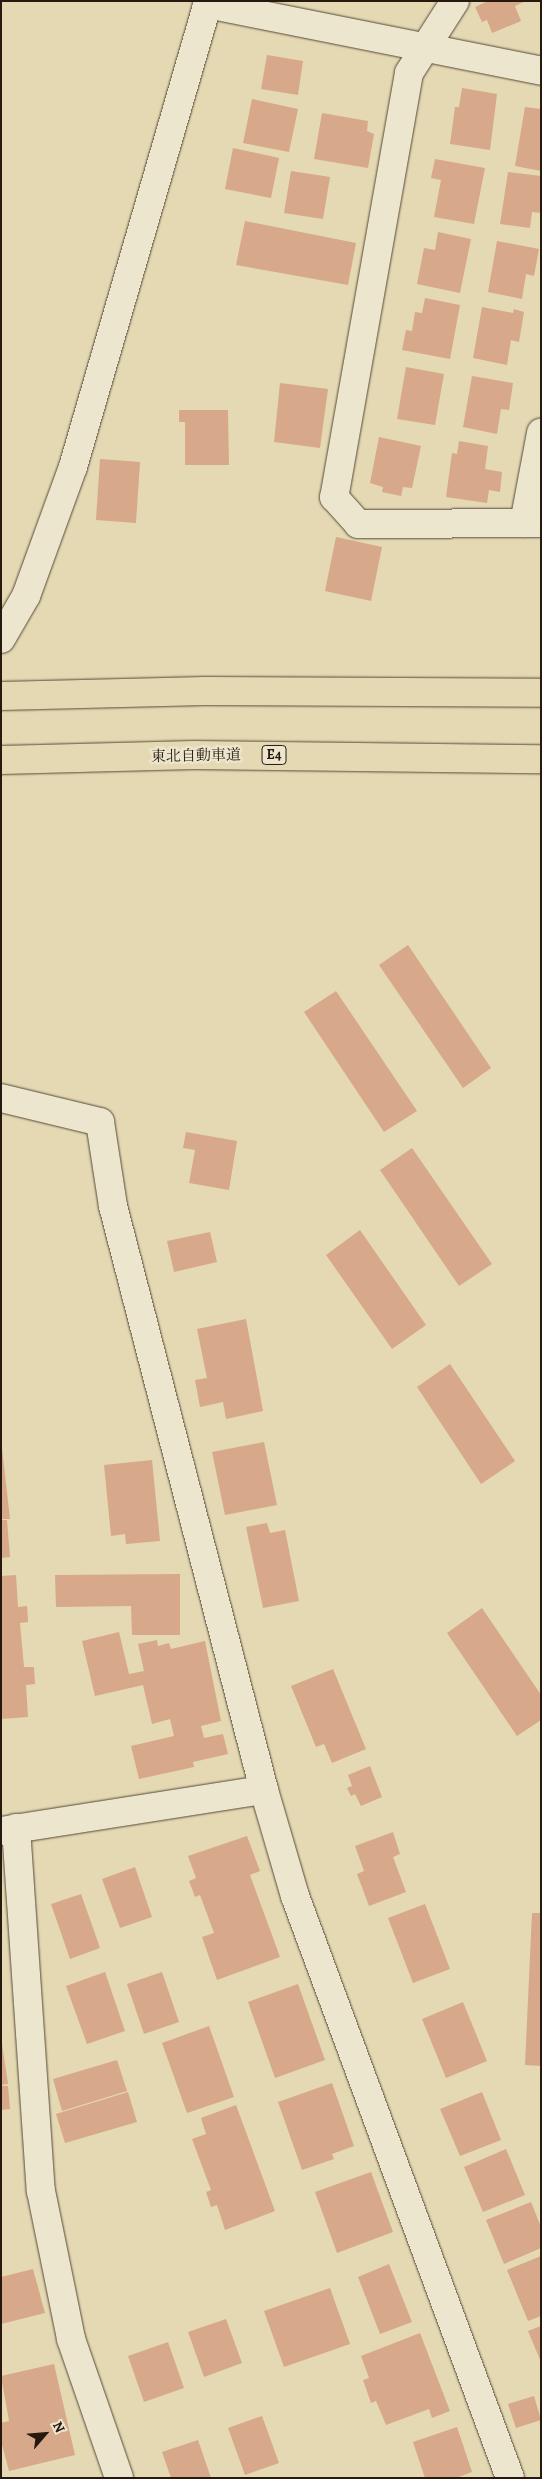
<!DOCTYPE html>
<meta charset="utf-8">
<style>
body{margin:0}
#map{position:relative;width:542px;height:2479px;overflow:hidden;background:#e4d9b3;font-family:Alegreya,"Noto Serif JP",serif}
div>[style]{position:absolute}
.building>*{inset:0;background:#d7a88a}
.roads{filter:drop-shadow(0 0 1px #564937) drop-shadow(0 0 1px #564937)}
.street>*{height:28px;margin:-14px;padding:0 14px;transform-origin:14px;border-radius:14px;background:#ede6ce}
.secondary>*{height:28px;margin:-14px;padding:0 14px;transform-origin:14px;border-radius:14px;background:#ede6ce}
.highway>*{height:28px;margin:-14px;padding:0 14px;transform-origin:14px;border-radius:14px;background:#e4d9b3}
span{translate:-50% -50%;white-space:nowrap;text-align:center;line-height:1.15;-webkit-text-stroke:4.5px #ede6ce;paint-order:stroke}
.shield-label span{padding:1px 4px;background:#ede6ce;border:1px solid;border-radius:4px;-webkit-text-stroke-width:0}
.shield-label{font-size:14px;color:#27190e;font-weight:700}
.street-label{font-size:15px;color:#27190e}
.frame{position:absolute;inset:0;border:2px solid #27190e;pointer-events:none}
.north{position:absolute;left:20px;top:2409px;width:50px;height:50px;-webkit-text-stroke:4px #ede6ce;paint-order:stroke;rotate:63deg;font-size:14px;font-weight:700;line-height:20px;text-align:center;color:#27190e}
.north::after{content:'';display:block;margin:auto;width:18px;height:22px;background:#27190e;clip-path:polygon(50% 0,100% 100%,50% 72%,0 100%)}
</style>
<div id="map">
<div class="building">
<i style="clip-path:polygon(488px 1px,526px 1px,515px 6px,521px 21px,492px 33px,487px 20px,482px 22px,475px 7px)"></i>
<i style="clip-path:polygon(267px 55px,303px 61px,298px 95px,261px 89px)"></i>
<i style="clip-path:polygon(462px 88px,497px 94px,490px 150px,450px 144px,455px 107px,459px 107px)"></i>
<i style="clip-path:polygon(252px 99px,298px 109px,289px 152px,243px 143px)"></i>
<i style="clip-path:polygon(525px 107px,541px 109px,541px 171px,515px 166px)"></i>
<i style="clip-path:polygon(322px 113px,368px 121px,367px 131px,374px 134px,368px 168px,314px 159px)"></i>
<i style="clip-path:polygon(233px 148px,279px 158px,271px 198px,225px 189px)"></i>
<i style="clip-path:polygon(435px 159px,485px 168px,474px 224px,434px 217px,441px 180px,431px 178px)"></i>
<i style="clip-path:polygon(291px 171px,330px 177px,323px 219px,284px 213px)"></i>
<i style="clip-path:polygon(508px 172px,541px 176px,541px 213px,532px 212px,530px 228px,500px 224px)"></i>
<i style="clip-path:polygon(245px 221px,356px 243px,348px 285px,236px 265px)"></i>
<i style="clip-path:polygon(438px 232px,471px 239px,460px 293px,417px 284px,424px 248px,435px 250px)"></i>
<i style="clip-path:polygon(497px 241px,539px 249px,534px 276px,526px 274px,522px 299px,488px 292px)"></i>
<i style="clip-path:polygon(425px 298px,460px 305px,450px 359px,402px 350px,406px 330px,412px 331px,415px 312px,422px 313px)"></i>
<i style="clip-path:polygon(482px 307px,513px 313px,514px 309px,524px 312px,519px 342px,511px 340px,507px 365px,473px 358px)"></i>
<i style="clip-path:polygon(406px 367px,444px 374px,435px 425px,397px 419px)"></i>
<i style="clip-path:polygon(472px 376px,513px 383px,509px 410px,501px 409px,497px 434px,463px 427px)"></i>
<i style="clip-path:polygon(280px 383px,328px 389px,320px 448px,274px 442px)"></i>
<i style="clip-path:polygon(179px 410px,228px 410px,229px 465px,185px 465px,185px 422px,179px 422px)"></i>
<i style="clip-path:polygon(379px 437px,421px 446px,412px 488px,403px 487px,401px 496px,382px 492px,383px 487px,370px 483px)"></i>
<i style="clip-path:polygon(459px 441px,488px 446px,485px 469px,502px 472px,500px 492px,489px 490px,487px 503px,446px 497px,452px 453px,457px 454px)"></i>
<i style="clip-path:polygon(100px 459px,140px 462px,136px 523px,96px 520px)"></i>
<i style="clip-path:polygon(336px 537px,382px 547px,371px 601px,325px 591px)"></i>
<i style="clip-path:polygon(408px 945px,491px 1068px,463px 1088px,379px 965px)"></i>
<i style="clip-path:polygon(336px 991px,417px 1111px,384px 1132px,304px 1012px)"></i>
<i style="clip-path:polygon(186px 1132px,237px 1141px,229px 1190px,189px 1183px,195px 1150px,183px 1148px)"></i>
<i style="clip-path:polygon(412px 1148px,492px 1264px,459px 1286px,380px 1170px)"></i>
<i style="clip-path:polygon(360px 1230px,426px 1325px,392px 1349px,326px 1255px)"></i>
<i style="clip-path:polygon(210px 1232px,217px 1262px,174px 1272px,167px 1241px)"></i>
<i style="clip-path:polygon(246px 1319px,263px 1411px,226px 1419px,223px 1402px,200px 1407px,195px 1380px,207px 1378px,197px 1329px)"></i>
<i style="clip-path:polygon(450px 1364px,515px 1461px,481px 1484px,417px 1387px)"></i>
<i style="clip-path:polygon(1px 1439px,10px 1519px,1px 1519px)"></i>
<i style="clip-path:polygon(264px 1442px,277px 1505px,225px 1515px,212px 1452px)"></i>
<i style="clip-path:polygon(152px 1460px,160px 1541px,126px 1544px,125px 1534px,111px 1536px,104px 1465px)"></i>
<i style="clip-path:polygon(1px 1520px,7px 1520px,10px 1557px,1px 1558px)"></i>
<i style="clip-path:polygon(267px 1523px,270px 1533px,285px 1530px,299px 1601px,263px 1608px,246px 1527px)"></i>
<i style="clip-path:polygon(180px 1574px,180px 1635px,132px 1635px,131px 1606px,56px 1607px,55px 1575px)"></i>
<i style="clip-path:polygon(16px 1575px,18px 1607px,27px 1606px,28px 1620px,28px 1622px,20px 1623px,24px 1667px,34px 1667px,35px 1684px,26px 1685px,28px 1717px,1px 1719px,1px 1576px)"></i>
<i style="clip-path:polygon(482px 1608px,541px 1695px,541px 1720px,517px 1736px,447px 1633px)"></i>
<i style="clip-path:polygon(119px 1632px,129px 1674px,144px 1671px,138px 1644px,157px 1640px,158px 1646px,169px 1643px,171px 1649px,205px 1641px,221px 1721px,201px 1726px,204px 1738px,223px 1734px,228px 1754px,193px 1762px,194px 1767px,139px 1779px,131px 1746px,174px 1736px,170px 1719px,152px 1724px,143px 1685px,95px 1696px,82px 1641px)"></i>
<i style="clip-path:polygon(333px 1669px,366px 1749px,332px 1763px,324px 1744px,316px 1747px,291px 1686px)"></i>
<i style="clip-path:polygon(370px 1766px,382px 1797px,361px 1806px,355px 1794px,351px 1796px,347px 1788px,352px 1786px,348px 1775px)"></i>
<i style="clip-path:polygon(393px 1832px,400px 1854px,393px 1857px,406px 1892px,369px 1906px,357px 1874px,364px 1871px,355px 1846px)"></i>
<i style="clip-path:polygon(247px 1836px,260px 1871px,250px 1875px,280px 1957px,217px 1980px,202px 1937px,214px 1933px,200px 1895px,195px 1897px,189px 1881px,196px 1878px,188px 1856px)"></i>
<i style="clip-path:polygon(135px 1867px,152px 1917px,120px 1928px,102px 1879px)"></i>
<i style="clip-path:polygon(81px 1894px,100px 1948px,70px 1959px,51px 1904px)"></i>
<i style="clip-path:polygon(425px 1904px,450px 1969px,413px 1983px,388px 1918px)"></i>
<i style="clip-path:polygon(532px 1913px,541px 1913px,541px 2066px,525px 2065px)"></i>
<i style="clip-path:polygon(105px 1972px,125px 2031px,87px 2044px,66px 1986px)"></i>
<i style="clip-path:polygon(162px 1972px,179px 2022px,144px 2034px,127px 1984px)"></i>
<i style="clip-path:polygon(298px 1984px,325px 2060px,275px 2078px,248px 2002px)"></i>
<i style="clip-path:polygon(463px 2002px,487px 2061px,446px 2078px,422px 2019px)"></i>
<i style="clip-path:polygon(209px 2026px,234px 2097px,187px 2113px,162px 2043px)"></i>
<i style="clip-path:polygon(1px 2037px,8px 2084px,1px 2085px)"></i>
<i style="clip-path:polygon(117px 2060px,127px 2091px,62px 2111px,53px 2079px)"></i>
<i style="clip-path:polygon(332px 2083px,354px 2146px,332px 2154px,334px 2159px,302px 2170px,278px 2102px)"></i>
<i style="clip-path:polygon(1px 2086px,8px 2086px,10px 2109px,1px 2110px)"></i>
<i style="clip-path:polygon(128px 2092px,137px 2122px,65px 2143px,56px 2114px)"></i>
<i style="clip-path:polygon(482px 2092px,501px 2140px,460px 2156px,440px 2109px)"></i>
<i style="clip-path:polygon(236px 2105px,275px 2211px,225px 2230px,217px 2205px,211px 2207px,206px 2192px,211px 2190px,192px 2139px,206px 2134px,201px 2118px)"></i>
<i style="clip-path:polygon(506px 2149px,525px 2195px,483px 2212px,464px 2167px)"></i>
<i style="clip-path:polygon(371px 2172px,393px 2232px,337px 2253px,315px 2192px)"></i>
<i style="clip-path:polygon(531px 2202px,541px 2227px,541px 2248px,504px 2264px,486px 2220px)"></i>
<i style="clip-path:polygon(541px 2256px,541px 2316px,528px 2321px,507px 2270px)"></i>
<i style="clip-path:polygon(389px 2264px,412px 2322px,380px 2334px,358px 2277px)"></i>
<i style="clip-path:polygon(33px 2269px,45px 2313px,1px 2324px,1px 2277px)"></i>
<i style="clip-path:polygon(330px 2288px,350px 2344px,284px 2367px,264px 2311px)"></i>
<i style="clip-path:polygon(226px 2319px,242px 2363px,204px 2377px,188px 2332px)"></i>
<i style="clip-path:polygon(541px 2326px,541px 2362px,528px 2331px)"></i>
<i style="clip-path:polygon(420px 2333px,450px 2411px,432px 2418px,429px 2409px,386px 2425px,376px 2401px,371px 2403px,363px 2380px,369px 2378px,361px 2356px)"></i>
<i style="clip-path:polygon(168px 2342px,184px 2388px,144px 2402px,128px 2356px)"></i>
<i style="clip-path:polygon(54px 2364px,75px 2455px,9px 2471px,1px 2441px,1px 2423px,9px 2421px,1px 2376px)"></i>
<i style="clip-path:polygon(534px 2396px,541px 2420px,516px 2428px,508px 2404px)"></i>
<i style="clip-path:polygon(262px 2416px,279px 2463px,245px 2475px,228px 2428px)"></i>
<i style="clip-path:polygon(457px 2427px,472px 2472px,456px 2478px,425px 2478px,413px 2442px)"></i>
<i style="clip-path:polygon(198px 2440px,211px 2478px,171px 2478px,162px 2452px)"></i>
</div>
<div class="roads">
<div class="street">
<i style="left:455px;top:1px;width:85px;rotate:122.6deg"></i>
<i style="left:409px;top:73px;width:431px;rotate:100deg"></i>
<i style="left:334px;top:497px;width:36px;rotate:48deg"></i>
<i style="left:358px;top:524px;width:183px;rotate:-0.3deg"></i>
<i style="left:207px;top:4px;width:341px;rotate:11.3deg"></i>
<i style="left:524px;top:523px;width:92px;rotate:-79.3deg"></i>
<i style="left:1px;top:639px;width:50px;rotate:-59.8deg"></i>
<i style="left:26px;top:596px;width:137px;rotate:-70deg"></i>
<i style="left:73px;top:467px;width:485px;rotate:-73.8deg"></i>
<i style="left:1px;top:1098px;width:102px;rotate:13.6deg"></i>
<i style="left:100px;top:1122px;width:85px;rotate:81.2deg"></i>
<i style="left:113px;top:1206px;width:603px;rotate:75.5deg"></i>
<i style="left:264px;top:1790px;width:110px;rotate:73.7deg"></i>
<i style="left:295px;top:1896px;width:620px;rotate:69.72deg"></i>
<i style="left:16px;top:1828px;width:364px;rotate:86.1deg"></i>
<i style="left:41px;top:2191px;width:151px;rotate:78.5deg"></i>
<i style="left:71px;top:2339px;width:147px;rotate:70.9deg"></i>
</div>
<div class="secondary">
<i style="left:1px;top:1831px;width:266px;rotate:-8.9deg"></i>
</div>
<div class="highway">
<i style="left:1px;top:696px;width:204px;rotate:-1.4deg"></i>
<i style="left:205px;top:691px;width:336px;rotate:0.3deg"></i>
<i style="left:1px;top:760px;width:193px;rotate:-1.5deg"></i>
<i style="left:194px;top:755px;width:347px;rotate:0.7deg"></i>
</div>
</div>
<div class="shield-label">
<span style="left:274px;top:755px">E4</span>
</div>
<div class="street-label">
<span style="left:196px;top:756px;rotate:-1deg">東北自動車道</span>
</div>
<div class="frame"></div>
<div class="north">N</div>
</div>
